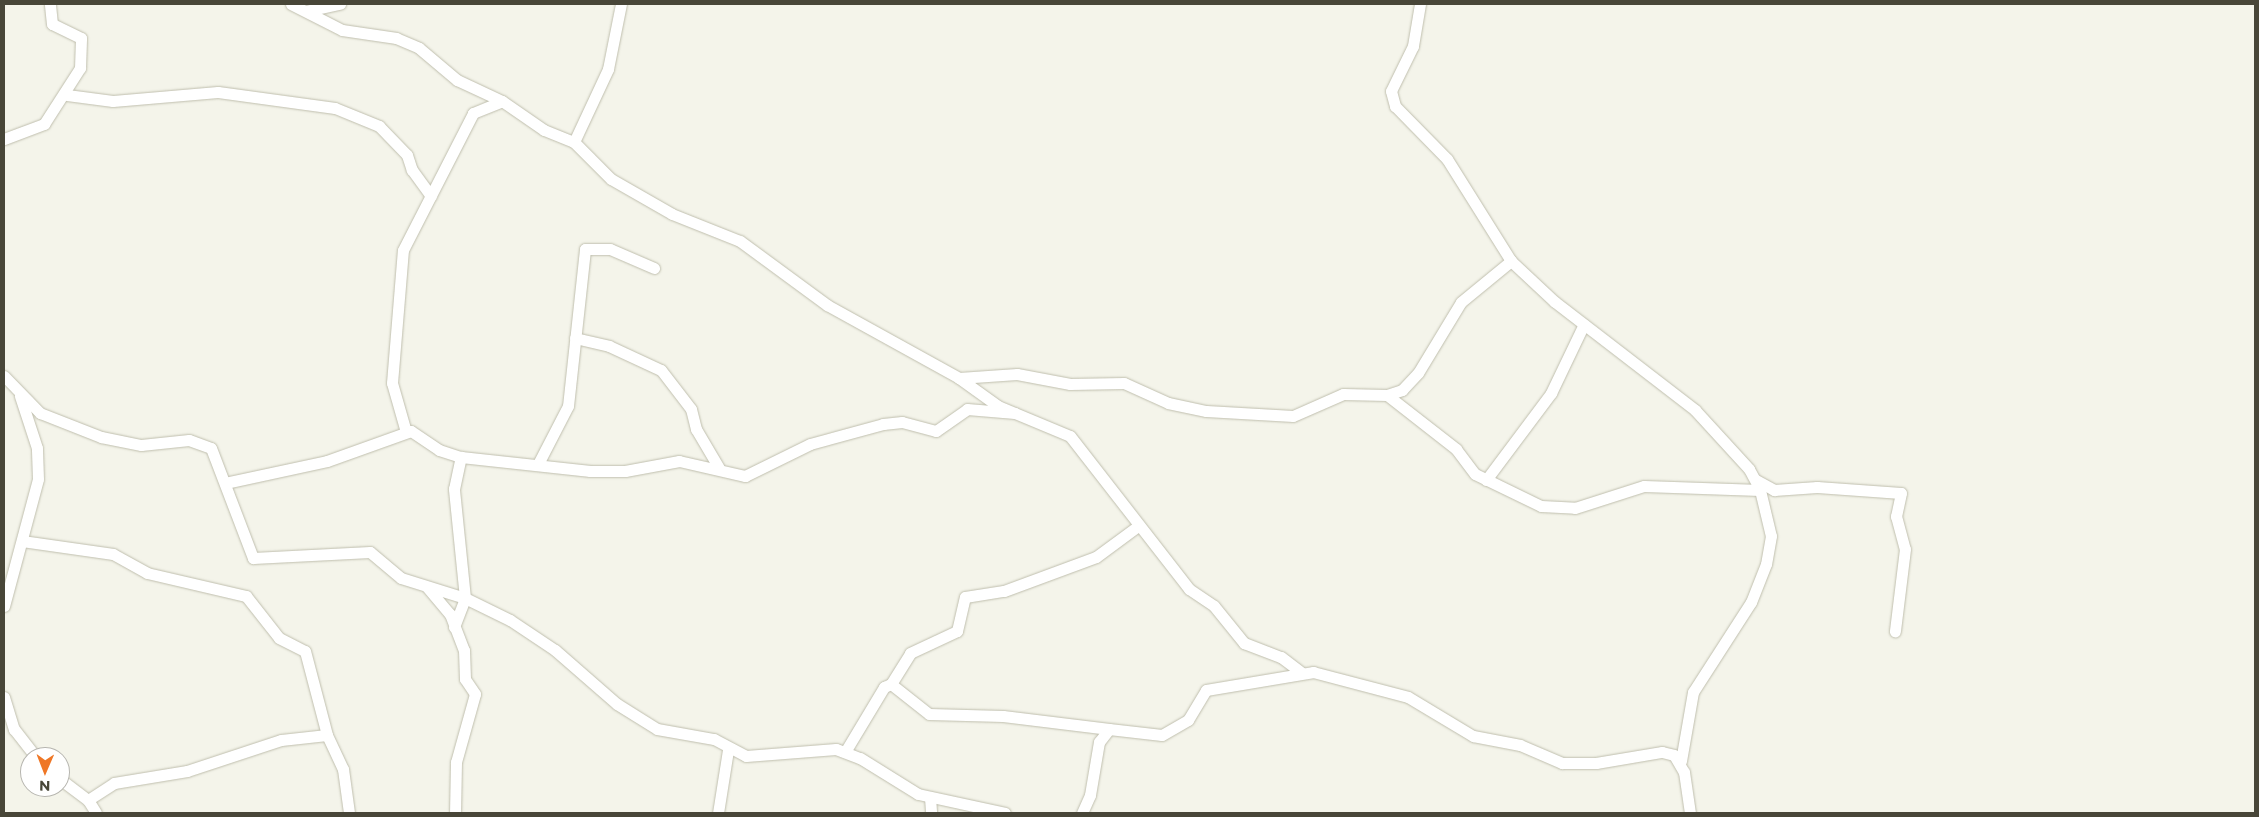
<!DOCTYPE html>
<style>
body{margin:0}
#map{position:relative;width:2259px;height:817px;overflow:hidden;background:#f4f4ea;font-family:Montserrat,sans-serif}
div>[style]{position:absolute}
.roads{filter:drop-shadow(0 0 1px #bfbead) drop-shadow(0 0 1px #bfbead)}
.minor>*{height:11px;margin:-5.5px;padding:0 5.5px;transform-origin:5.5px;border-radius:5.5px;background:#fff}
span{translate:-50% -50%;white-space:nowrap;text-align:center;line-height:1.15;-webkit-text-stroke:4px #fff;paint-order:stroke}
.frame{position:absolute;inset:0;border:5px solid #484638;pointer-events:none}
.north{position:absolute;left:20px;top:747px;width:50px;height:50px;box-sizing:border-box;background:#fff;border:1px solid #b6b5af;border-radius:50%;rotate:181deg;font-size:14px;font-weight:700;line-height:20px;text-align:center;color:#484638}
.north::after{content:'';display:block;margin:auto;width:18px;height:22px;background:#ef7726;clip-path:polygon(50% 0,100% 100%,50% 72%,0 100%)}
</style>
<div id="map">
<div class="roads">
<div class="minor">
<i style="left:291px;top:4px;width:57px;rotate:27deg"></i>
<i style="left:342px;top:30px;width:55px;rotate:8.4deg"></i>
<i style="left:396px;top:38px;width:25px;rotate:23deg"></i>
<i style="left:419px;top:48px;width:50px;rotate:40.1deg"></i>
<i style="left:457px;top:80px;width:50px;rotate:25deg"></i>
<i style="left:502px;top:101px;width:51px;rotate:34.6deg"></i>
<i style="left:544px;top:130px;width:32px;rotate:22deg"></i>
<i style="left:574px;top:142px;width:52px;rotate:45deg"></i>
<i style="left:611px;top:179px;width:70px;rotate:29.8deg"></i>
<i style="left:672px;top:214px;width:73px;rotate:21.7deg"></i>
<i style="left:740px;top:241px;width:108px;rotate:36.3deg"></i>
<i style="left:827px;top:305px;width:151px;rotate:28.9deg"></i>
<i style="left:959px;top:378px;width:58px;rotate:-3.9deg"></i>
<i style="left:1017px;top:374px;width:54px;rotate:10.7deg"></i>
<i style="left:1070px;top:384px;width:54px;rotate:-1.1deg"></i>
<i style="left:1124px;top:383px;width:48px;rotate:24.4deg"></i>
<i style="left:1168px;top:403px;width:39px;rotate:12deg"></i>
<i style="left:1206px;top:411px;width:87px;rotate:3.3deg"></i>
<i style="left:1293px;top:416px;width:55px;rotate:-23.7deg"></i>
<i style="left:1343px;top:394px;width:44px;rotate:1.3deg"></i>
<i style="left:1387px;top:395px;width:16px;rotate:-18deg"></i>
<i style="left:1402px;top:390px;width:23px;rotate:-47deg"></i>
<i style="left:1418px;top:373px;width:83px;rotate:-58.8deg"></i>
<i style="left:1461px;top:302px;width:65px;rotate:-39.4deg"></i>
<i style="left:1420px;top:4px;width:43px;rotate:99.5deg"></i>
<i style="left:1413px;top:46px;width:50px;rotate:116.1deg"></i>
<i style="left:1391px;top:91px;width:16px;rotate:75deg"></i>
<i style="left:1395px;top:106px;width:74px;rotate:45.5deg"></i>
<i style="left:1447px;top:159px;width:120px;rotate:57.9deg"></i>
<i style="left:1511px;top:261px;width:60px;rotate:43deg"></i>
<i style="left:1555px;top:302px;width:177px;rotate:37.6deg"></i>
<i style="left:1695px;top:410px;width:80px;rotate:47.5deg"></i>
<i style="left:1749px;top:469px;width:24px;rotate:62deg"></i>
<i style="left:1760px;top:490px;width:47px;rotate:76.6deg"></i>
<i style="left:1771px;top:536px;width:28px;rotate:100deg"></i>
<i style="left:1766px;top:564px;width:41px;rotate:111.5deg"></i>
<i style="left:1751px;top:602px;width:107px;rotate:122.8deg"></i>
<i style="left:1693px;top:692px;width:70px;rotate:99.9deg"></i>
<i style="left:306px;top:11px;width:35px;rotate:-12deg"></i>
<i style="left:67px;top:95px;width:46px;rotate:7.4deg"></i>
<i style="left:113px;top:101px;width:105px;rotate:-4.9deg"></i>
<i style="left:218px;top:92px;width:118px;rotate:7.8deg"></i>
<i style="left:335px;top:108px;width:48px;rotate:22.2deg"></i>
<i style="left:379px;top:126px;width:40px;rotate:46deg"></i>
<i style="left:407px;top:155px;width:16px;rotate:72deg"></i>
<i style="left:412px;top:170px;width:32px;rotate:54deg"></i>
<i style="left:4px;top:139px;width:43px;rotate:-20.6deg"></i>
<i style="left:44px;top:124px;width:67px;rotate:-57.3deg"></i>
<i style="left:80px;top:68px;width:30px;rotate:-88deg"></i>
<i style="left:81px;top:38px;width:32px;rotate:-154deg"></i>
<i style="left:52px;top:24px;width:20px;rotate:-96deg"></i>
<i style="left:574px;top:142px;width:81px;rotate:-65deg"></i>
<i style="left:608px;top:69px;width:66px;rotate:-78.7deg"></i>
<i style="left:575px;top:338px;width:35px;rotate:13deg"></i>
<i style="left:609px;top:346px;width:57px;rotate:24.8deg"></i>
<i style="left:661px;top:370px;width:49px;rotate:52.4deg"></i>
<i style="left:691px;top:409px;width:21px;rotate:76deg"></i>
<i style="left:696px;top:429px;width:45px;rotate:59.5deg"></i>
<i style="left:4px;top:376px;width:52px;rotate:45.8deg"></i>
<i style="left:40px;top:413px;width:66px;rotate:21.5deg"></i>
<i style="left:101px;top:437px;width:41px;rotate:11.3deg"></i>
<i style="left:141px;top:445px;width:48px;rotate:-5.9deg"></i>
<i style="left:189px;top:440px;width:23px;rotate:20deg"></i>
<i style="left:211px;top:448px;width:118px;rotate:69.1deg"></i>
<i style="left:253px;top:558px;width:117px;rotate:-2.9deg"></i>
<i style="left:370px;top:552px;width:40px;rotate:40deg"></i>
<i style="left:401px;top:578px;width:67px;rotate:17.4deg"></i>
<i style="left:465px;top:598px;width:50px;rotate:26.1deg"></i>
<i style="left:510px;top:620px;width:54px;rotate:33.7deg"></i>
<i style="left:555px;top:650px;width:82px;rotate:41.1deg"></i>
<i style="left:617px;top:704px;width:47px;rotate:32deg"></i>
<i style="left:657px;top:729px;width:58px;rotate:10deg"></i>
<i style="left:714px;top:739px;width:36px;rotate:28deg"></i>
<i style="left:746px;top:756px;width:90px;rotate:-4.4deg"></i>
<i style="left:836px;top:749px;width:26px;rotate:21deg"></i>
<i style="left:860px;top:758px;width:68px;rotate:31.8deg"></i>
<i style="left:918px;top:794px;width:89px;rotate:12.3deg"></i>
<i style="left:959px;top:378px;width:48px;rotate:35.7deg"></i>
<i style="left:998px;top:406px;width:78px;rotate:22.6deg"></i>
<i style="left:1070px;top:436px;width:194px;rotate:52.1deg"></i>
<i style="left:1189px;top:589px;width:30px;rotate:34deg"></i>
<i style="left:1214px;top:606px;width:48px;rotate:51deg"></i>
<i style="left:1244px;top:643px;width:40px;rotate:21deg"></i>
<i style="left:1281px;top:657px;width:25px;rotate:37deg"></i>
<i style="left:1387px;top:395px;width:88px;rotate:38deg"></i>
<i style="left:1456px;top:449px;width:31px;rotate:53deg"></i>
<i style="left:1475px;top:474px;width:73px;rotate:25.9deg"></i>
<i style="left:1541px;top:506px;width:34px;rotate:3deg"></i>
<i style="left:1575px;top:508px;width:72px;rotate:-17.7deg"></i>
<i style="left:1644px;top:486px;width:116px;rotate:2deg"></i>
<i style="left:406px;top:432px;width:51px;rotate:-105.9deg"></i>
<i style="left:392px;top:383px;width:133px;rotate:-85.3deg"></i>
<i style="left:403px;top:250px;width:154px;rotate:-62.9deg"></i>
<i style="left:473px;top:113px;width:31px;rotate:-22deg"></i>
<i style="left:538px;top:464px;width:65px;rotate:-62.7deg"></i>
<i style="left:568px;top:406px;width:158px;rotate:-83.8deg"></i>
<i style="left:585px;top:249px;width:25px"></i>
<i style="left:610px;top:249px;width:48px;rotate:23.4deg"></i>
<i style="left:1486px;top:480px;width:109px;rotate:-53.2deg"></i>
<i style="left:1551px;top:393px;width:76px;rotate:-64.4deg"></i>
<i style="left:1756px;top:480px;width:21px;rotate:29deg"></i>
<i style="left:1774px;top:490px;width:43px;rotate:-4deg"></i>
<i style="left:1817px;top:487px;width:84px;rotate:4.1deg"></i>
<i style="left:1901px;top:493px;width:24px;rotate:102deg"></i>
<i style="left:1896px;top:516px;width:34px;rotate:75deg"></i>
<i style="left:1905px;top:549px;width:83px;rotate:97deg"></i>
<i style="left:225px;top:483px;width:104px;rotate:-12.2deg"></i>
<i style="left:327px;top:461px;width:89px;rotate:-19.7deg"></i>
<i style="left:411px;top:431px;width:34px;rotate:34deg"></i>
<i style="left:439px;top:450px;width:23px;rotate:18deg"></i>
<i style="left:461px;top:457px;width:130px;rotate:6.2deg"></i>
<i style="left:590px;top:471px;width:35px"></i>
<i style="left:625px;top:471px;width:55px;rotate:-10.5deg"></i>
<i style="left:679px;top:461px;width:68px;rotate:12.8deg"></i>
<i style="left:745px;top:476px;width:72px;rotate:-26.2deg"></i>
<i style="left:810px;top:444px;width:76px;rotate:-15.3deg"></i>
<i style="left:883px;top:424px;width:19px;rotate:-6deg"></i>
<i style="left:902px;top:422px;width:35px;rotate:15deg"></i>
<i style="left:936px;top:431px;width:38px;rotate:-35deg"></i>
<i style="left:967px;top:409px;width:48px;rotate:4.8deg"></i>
<i style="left:22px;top:541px;width:92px;rotate:8.1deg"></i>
<i style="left:113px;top:554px;width:39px;rotate:29deg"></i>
<i style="left:147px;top:573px;width:102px;rotate:13.1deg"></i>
<i style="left:246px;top:596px;width:53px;rotate:51.8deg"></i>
<i style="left:279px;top:638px;width:29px;rotate:27deg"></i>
<i style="left:305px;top:651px;width:87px;rotate:75.3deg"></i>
<i style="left:327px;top:735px;width:38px;rotate:65deg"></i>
<i style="left:343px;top:769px;width:44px;rotate:82.2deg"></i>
<i style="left:427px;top:587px;width:35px;rotate:50deg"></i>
<i style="left:450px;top:614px;width:39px;rotate:69deg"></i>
<i style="left:464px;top:650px;width:29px;rotate:88deg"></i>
<i style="left:465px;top:679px;width:18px;rotate:56deg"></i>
<i style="left:475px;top:694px;width:71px;rotate:105.6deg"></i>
<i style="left:456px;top:762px;width:51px;rotate:91.1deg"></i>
<i style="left:4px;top:606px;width:131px;rotate:-75deg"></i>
<i style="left:38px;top:479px;width:31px;rotate:-92deg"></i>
<i style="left:37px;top:448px;width:55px;rotate:-108.1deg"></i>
<i style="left:454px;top:627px;width:31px;rotate:-69deg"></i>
<i style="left:465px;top:598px;width:110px;rotate:-95.8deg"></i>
<i style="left:454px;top:489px;width:33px;rotate:-78deg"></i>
<i style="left:891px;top:684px;width:36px;rotate:-58deg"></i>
<i style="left:910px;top:653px;width:52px;rotate:-25.1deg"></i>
<i style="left:957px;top:631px;width:35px;rotate:-77deg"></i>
<i style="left:965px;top:597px;width:39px;rotate:-9deg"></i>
<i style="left:1004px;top:591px;width:98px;rotate:-20.3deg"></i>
<i style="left:1096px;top:557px;width:52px;rotate:-36.4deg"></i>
<i style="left:4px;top:697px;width:34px;rotate:73deg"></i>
<i style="left:14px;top:729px;width:36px;rotate:52deg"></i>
<i style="left:845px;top:752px;width:76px;rotate:-59deg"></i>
<i style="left:884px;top:687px;width:8px;rotate:-23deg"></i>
<i style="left:891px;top:684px;width:48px;rotate:38.3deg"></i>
<i style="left:929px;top:714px;width:74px;rotate:1.5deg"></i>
<i style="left:1003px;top:716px;width:107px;rotate:7deg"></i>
<i style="left:60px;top:779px;width:35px;rotate:37deg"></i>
<i style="left:88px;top:800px;width:15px;rotate:58deg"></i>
<i style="left:930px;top:797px;width:16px;rotate:86deg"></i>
<i style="left:88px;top:800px;width:31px;rotate:-33deg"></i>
<i style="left:114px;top:783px;width:74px;rotate:-9.3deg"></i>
<i style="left:187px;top:771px;width:99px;rotate:-18.3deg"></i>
<i style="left:281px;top:740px;width:46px;rotate:-6.2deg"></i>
<i style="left:718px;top:813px;width:64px;rotate:-81deg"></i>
<i style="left:1082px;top:813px;width:20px;rotate:-66deg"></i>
<i style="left:1090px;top:795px;width:54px;rotate:-80.4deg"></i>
<i style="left:1099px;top:742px;width:16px;rotate:-52deg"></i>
<i style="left:1109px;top:729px;width:53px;rotate:6.5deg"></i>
<i style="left:1162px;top:735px;width:30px;rotate:-30deg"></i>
<i style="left:1188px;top:720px;width:35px;rotate:-59deg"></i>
<i style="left:1206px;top:690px;width:109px;rotate:-9.5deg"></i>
<i style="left:1313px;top:672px;width:98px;rotate:14.7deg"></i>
<i style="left:1408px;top:697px;width:76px;rotate:31deg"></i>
<i style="left:1473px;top:736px;width:48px;rotate:10.8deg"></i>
<i style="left:1520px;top:745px;width:46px;rotate:23.2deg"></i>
<i style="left:1562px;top:763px;width:34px"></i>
<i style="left:1596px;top:763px;width:67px;rotate:-9.5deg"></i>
<i style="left:1662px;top:752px;width:12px;rotate:14deg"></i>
<i style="left:1674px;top:755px;width:20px;rotate:60deg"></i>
<i style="left:1684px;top:772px;width:41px;rotate:81.7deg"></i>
</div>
</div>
<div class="frame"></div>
<div class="north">N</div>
</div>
